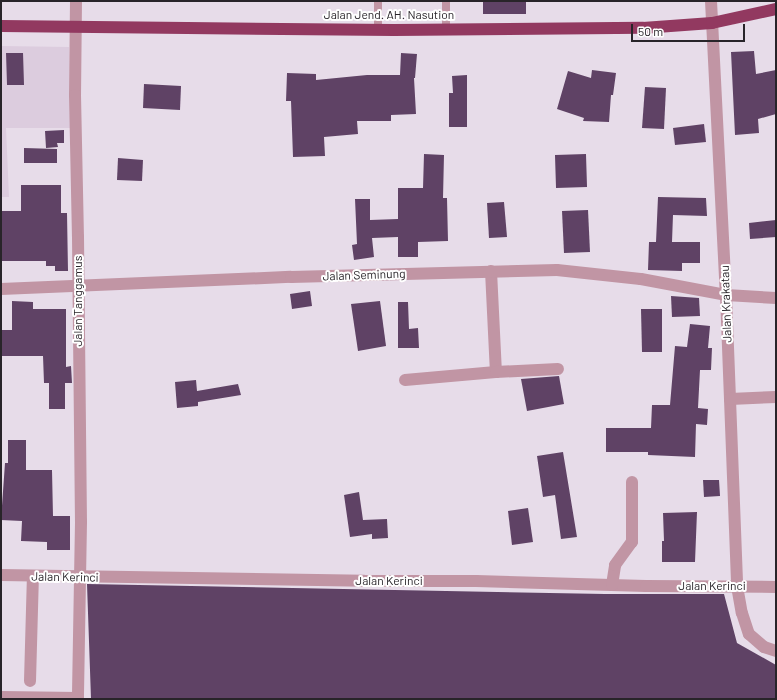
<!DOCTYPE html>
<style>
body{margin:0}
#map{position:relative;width:777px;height:700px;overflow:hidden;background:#e7dce9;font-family:Barlow,sans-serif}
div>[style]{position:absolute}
.built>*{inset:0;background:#dcccde}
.building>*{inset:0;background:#5f4265}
.lane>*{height:8px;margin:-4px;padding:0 4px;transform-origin:4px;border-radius:4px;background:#c195a4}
.street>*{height:12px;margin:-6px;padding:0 6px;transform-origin:6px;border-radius:6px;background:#c195a4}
.highway>*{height:12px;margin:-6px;padding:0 6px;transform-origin:6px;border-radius:6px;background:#923960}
span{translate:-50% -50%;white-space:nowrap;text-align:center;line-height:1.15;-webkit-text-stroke:4px #fff;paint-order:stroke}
.street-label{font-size:12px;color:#282429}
.frame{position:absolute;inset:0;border:2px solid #282429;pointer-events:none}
.scale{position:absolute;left:631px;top:24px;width:114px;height:18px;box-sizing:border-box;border:2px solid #282429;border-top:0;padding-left:5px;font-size:12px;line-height:14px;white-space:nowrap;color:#282429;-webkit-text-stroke:3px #fff;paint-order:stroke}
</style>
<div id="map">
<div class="built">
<i style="clip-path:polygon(1px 46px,69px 47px,70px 128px,6px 128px,9px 197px,1px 197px)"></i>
</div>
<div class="building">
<i style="clip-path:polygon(483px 1px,526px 1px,526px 14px,483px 14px)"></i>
<i style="clip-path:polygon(754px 51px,756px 74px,776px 70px,776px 114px,758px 119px,759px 133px,735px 135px,731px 52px)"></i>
<i style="clip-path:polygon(6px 53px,23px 53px,24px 85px,7px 85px)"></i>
<i style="clip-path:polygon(401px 53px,417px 54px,415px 78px,414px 78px,416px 114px,391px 115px,391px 121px,357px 121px,358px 134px,324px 137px,325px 156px,293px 157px,291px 101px,286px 101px,287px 73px,316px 74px,316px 80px,367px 75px,400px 75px)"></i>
<i style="clip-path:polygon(592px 70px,616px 73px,613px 95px,611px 95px,609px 122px,583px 121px,584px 118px,557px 109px,568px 71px,591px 78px)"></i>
<i style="clip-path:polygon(467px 75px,467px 127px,449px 127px,449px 93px,453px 93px,452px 76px)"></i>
<i style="clip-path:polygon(144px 84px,181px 86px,180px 110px,143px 108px)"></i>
<i style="clip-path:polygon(645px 87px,666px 88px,664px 129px,642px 128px)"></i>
<i style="clip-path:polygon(704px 124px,706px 142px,675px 145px,673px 128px)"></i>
<i style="clip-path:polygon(64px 130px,64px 143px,57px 143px,58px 147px,46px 148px,45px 131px)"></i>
<i style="clip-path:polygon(24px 148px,57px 149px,57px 163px,24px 163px)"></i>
<i style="clip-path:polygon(424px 154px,444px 155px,443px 198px,447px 198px,448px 241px,418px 242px,418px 257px,398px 257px,398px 237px,372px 238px,374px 257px,354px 260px,352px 245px,357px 244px,355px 199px,370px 199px,370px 220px,398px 219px,398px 188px,423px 188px)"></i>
<i style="clip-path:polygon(586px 154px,587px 187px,556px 188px,555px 155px)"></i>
<i style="clip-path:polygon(118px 158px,143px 160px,142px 181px,117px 180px)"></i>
<i style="clip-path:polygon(21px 185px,61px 185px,61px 213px,67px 213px,68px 271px,55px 271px,55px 266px,46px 266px,46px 261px,1px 261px,1px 211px,21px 211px)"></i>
<i style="clip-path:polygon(658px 197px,706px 198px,707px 216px,673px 215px,672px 242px,700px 242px,700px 263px,682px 263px,682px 271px,648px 270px,649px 242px,656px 242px)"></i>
<i style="clip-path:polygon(504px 202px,507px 237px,489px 238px,487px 203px)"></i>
<i style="clip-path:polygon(588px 210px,590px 252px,564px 253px,562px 211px)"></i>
<i style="clip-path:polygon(776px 220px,776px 237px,750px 239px,749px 223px)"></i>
<i style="clip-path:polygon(310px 291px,312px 306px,292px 309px,290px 294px)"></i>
<i style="clip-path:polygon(671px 296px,699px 298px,700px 316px,672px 317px)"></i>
<i style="clip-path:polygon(12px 301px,33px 302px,33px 309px,66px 309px,66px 367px,71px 366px,72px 383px,65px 383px,65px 409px,49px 409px,49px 383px,44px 383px,43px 356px,1px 356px,1px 330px,12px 330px)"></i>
<i style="clip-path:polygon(380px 301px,386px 346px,358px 351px,351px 304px)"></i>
<i style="clip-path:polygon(398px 302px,408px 302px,409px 329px,418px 328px,419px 348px,398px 348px)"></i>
<i style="clip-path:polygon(641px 309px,662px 309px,662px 352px,642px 352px)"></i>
<i style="clip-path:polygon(690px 324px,710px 326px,708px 348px,712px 348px,711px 370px,700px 370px,698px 408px,708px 409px,707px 425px,696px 424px,695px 457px,648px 455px,648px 452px,606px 452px,606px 428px,651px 428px,652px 405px,670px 405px,675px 346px,687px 347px)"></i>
<i style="clip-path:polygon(559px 376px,564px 404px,527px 411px,521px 379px)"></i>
<i style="clip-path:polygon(196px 380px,197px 391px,238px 384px,241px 395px,198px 402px,198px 406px,177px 408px,175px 382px)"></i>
<i style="clip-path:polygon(8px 440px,26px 440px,26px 470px,52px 470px,53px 516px,70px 516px,70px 550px,47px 550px,47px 542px,21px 541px,22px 521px,1px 520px,5px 463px,8px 463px)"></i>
<i style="clip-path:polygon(563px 452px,577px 537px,561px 539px,555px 495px,543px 497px,537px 456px)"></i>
<i style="clip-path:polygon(703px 480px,719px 480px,720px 496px,704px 497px)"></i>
<i style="clip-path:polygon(359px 492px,363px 520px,387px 519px,388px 538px,372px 539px,372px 534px,350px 537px,344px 495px)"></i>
<i style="clip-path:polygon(528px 508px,533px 542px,512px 545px,508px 511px)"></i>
<i style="clip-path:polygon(697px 512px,695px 562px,662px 562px,662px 541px,664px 541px,663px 513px)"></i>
<i style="clip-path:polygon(87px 584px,605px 594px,724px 594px,737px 643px,776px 665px,776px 699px,91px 699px)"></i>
</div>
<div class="lane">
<i style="left:378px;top:1px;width:28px;rotate:90deg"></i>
<i style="left:446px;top:1px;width:28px;rotate:90deg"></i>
</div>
<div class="street">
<i style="left:76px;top:1px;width:94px;rotate:90.6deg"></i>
<i style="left:75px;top:95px;width:142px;rotate:88.8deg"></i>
<i style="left:78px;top:237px;width:285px;rotate:89.4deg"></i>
<i style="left:81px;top:522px;width:177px;rotate:91deg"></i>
<i style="left:711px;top:1px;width:294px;rotate:87.1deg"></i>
<i style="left:726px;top:295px;width:291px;rotate:87.8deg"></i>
<i style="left:737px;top:586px;width:27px;rotate:80deg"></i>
<i style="left:742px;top:613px;width:22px;rotate:72deg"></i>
<i style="left:749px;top:634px;width:20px;rotate:41deg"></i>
<i style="left:764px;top:647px;width:13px;rotate:18deg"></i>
<i style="left:491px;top:271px;width:101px;rotate:87.2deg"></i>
<i style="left:1px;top:289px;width:290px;rotate:-2.4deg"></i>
<i style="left:291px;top:277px;width:266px;rotate:-1.5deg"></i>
<i style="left:557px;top:270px;width:84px;rotate:6.1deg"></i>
<i style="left:641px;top:279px;width:86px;rotate:10.7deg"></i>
<i style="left:726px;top:295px;width:50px;rotate:3.4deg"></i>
<i style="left:405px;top:380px;width:91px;rotate:-5deg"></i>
<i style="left:496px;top:372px;width:62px;rotate:-2.8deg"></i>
<i style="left:730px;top:399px;width:46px;rotate:-2.5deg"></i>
<i style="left:1px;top:575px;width:363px;rotate:0.9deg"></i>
<i style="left:364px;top:581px;width:112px"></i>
<i style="left:476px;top:581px;width:170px;rotate:1.7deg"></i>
<i style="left:646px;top:586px;width:130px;rotate:0.4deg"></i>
<i style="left:612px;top:585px;width:20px;rotate:-81deg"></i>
<i style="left:615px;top:565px;width:29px;rotate:-54deg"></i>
<i style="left:632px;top:542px;width:60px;rotate:-90deg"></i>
<i style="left:30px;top:681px;width:105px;rotate:-88.4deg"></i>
<i style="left:1px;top:697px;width:77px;rotate:0.7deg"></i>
</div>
<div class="highway">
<i style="left:1px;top:26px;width:393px;rotate:0.6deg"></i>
<i style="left:394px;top:30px;width:249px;rotate:-0.5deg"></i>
<i style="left:643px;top:28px;width:69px;rotate:-4.1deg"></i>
<i style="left:712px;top:23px;width:66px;rotate:-12.3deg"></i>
</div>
<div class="street-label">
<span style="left:389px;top:15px">Jalan Jend. AH. Nasution</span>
<span style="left:364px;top:275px;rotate:-2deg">Jalan Seminung</span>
<span style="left:78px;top:301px;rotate:-90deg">Jalan Tanggamus</span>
<span style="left:726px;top:304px;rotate:-92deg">Jalan Krakatau</span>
<span style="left:65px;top:577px;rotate:1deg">Jalan Kerinci</span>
<span style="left:389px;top:581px">Jalan Kerinci</span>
<span style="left:712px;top:586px">Jalan Kerinci</span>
</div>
<div class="frame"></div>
<div class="scale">50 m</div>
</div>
